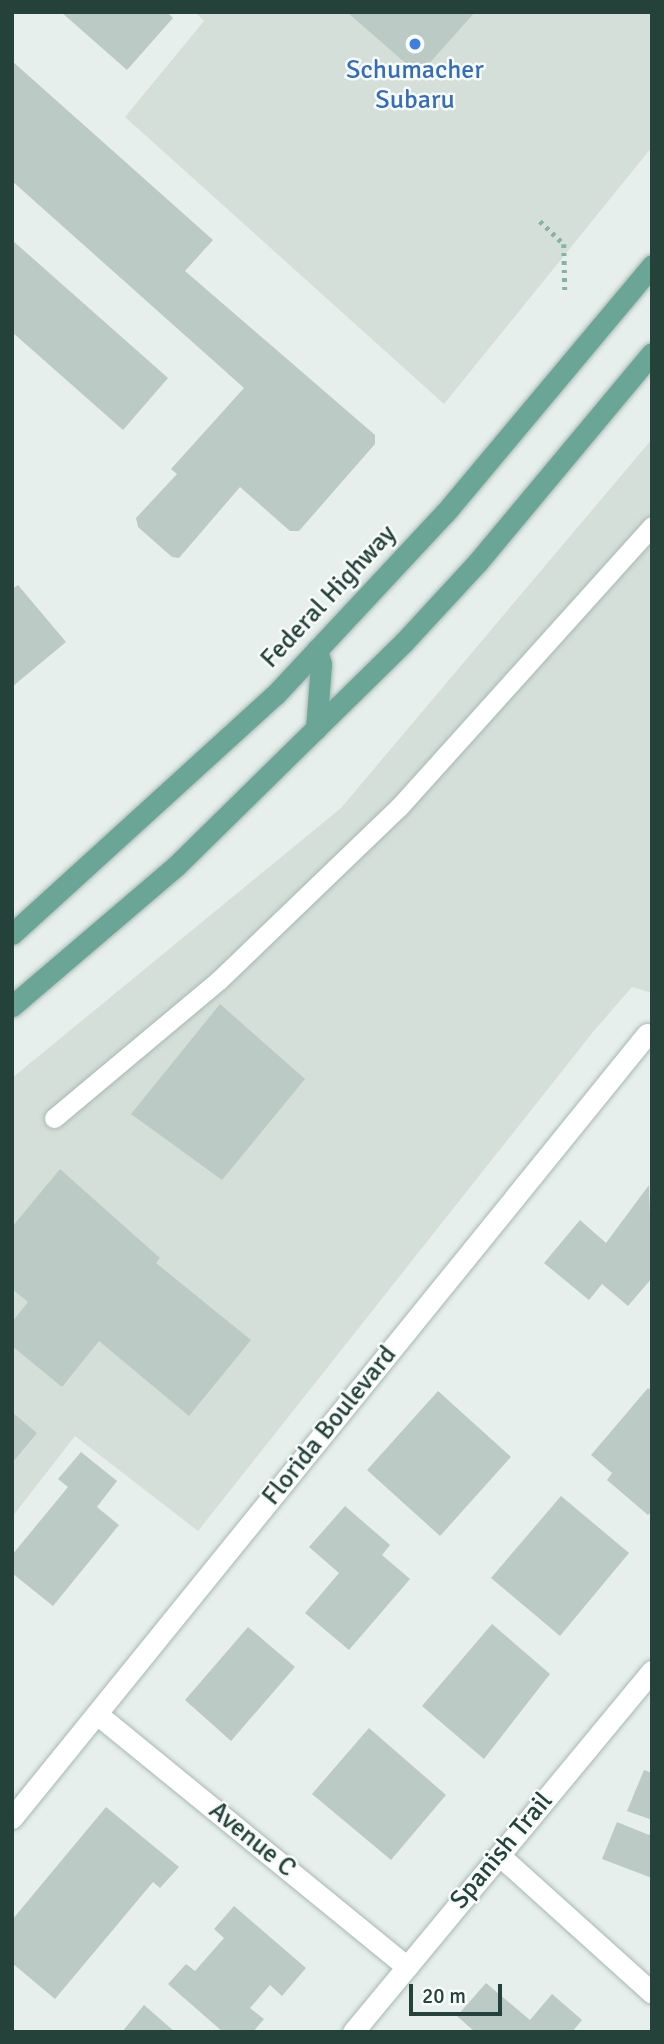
<!DOCTYPE html>
<style>
body{margin:0}
#map{position:relative;width:664px;height:2044px;overflow:hidden;background:#e6efeb;font-family:Signika,sans-serif}
div>[style]{position:absolute}
.built>*{inset:0;background:#d4dfda}
.building>*{inset:0;background:#bbcac4}
.path>*{height:4.5px;margin-top:-2.25px;transform-origin:0;background:repeating-linear-gradient(90deg,#86b3a5 0 3.5px,transparent 0 8.5px)}
.roads{filter:drop-shadow(0 0 2px #a8b8b2) drop-shadow(0 0 2px #a8b8b2)}
.service>*{height:19px;margin:-9.5px;padding:0 9.5px;transform-origin:9.5px;border-radius:9.5px;background:#fff}
.minor>*{height:21px;margin:-10.5px;padding:0 10.5px;transform-origin:10.5px;border-radius:10.5px;background:#fff}
.primary>*{height:21px;margin:-10.5px;padding:0 10.5px;transform-origin:10.5px;border-radius:10.5px;background:#6aa596}
.dots>*{width:19px;height:19px;translate:-50% -50%;box-sizing:border-box;border:4px solid #f7fbf9;border-radius:50%}
span{translate:-50% -50%;white-space:nowrap;text-align:center;line-height:1.15;-webkit-text-stroke:5px #f7fbf9;paint-order:stroke}
.shop-label{font-size:26px;color:#366cbe}
.street-label{font-size:26px;color:#24423a}
.frame{position:absolute;inset:0;border:14px solid #24423a;pointer-events:none}
.scale{position:absolute;left:409px;top:1984px;width:93px;height:32px;box-sizing:border-box;border:4px solid #24423a;border-top:0;padding-left:9px;font-size:21px;line-height:24px;white-space:nowrap;color:#24423a;-webkit-text-stroke:5px #f7fbf9;paint-order:stroke}
</style>
<div id="map">
<div class="built">
<i style="clip-path:polygon(195px 12px,652px 12px,652px 147px,444px 404px,125px 117px,204px 21px)"></i>
<i style="clip-path:polygon(652px 439px,652px 993px,632px 987px,593px 1032px,198px 1531px,75px 1436px,12px 1517px,12px 1078px,341px 808px)"></i>
</div>
<div class="building">
<i style="clip-path:polygon(61px 12px,167px 12px,173px 18px,127px 70px)"></i>
<i style="clip-path:polygon(347px 12px,475px 12px,419px 75px)"></i>
<i style="clip-path:polygon(12px 61px,213px 240px,185px 271px,375px 435px,375px 444px,299px 531px,290px 531px,240px 487px,179px 558px,172px 557px,138px 527px,136px 518px,177px 474px,171px 469px,244px 388px,12px 181px)"></i>
<i style="clip-path:polygon(12px 240px,168px 378px,123px 430px,12px 332px)"></i>
<i style="clip-path:polygon(18px 585px,66px 642px,12px 687px,12px 589px)"></i>
<i style="clip-path:polygon(220px 1004px,305px 1079px,222px 1180px,131px 1114px)"></i>
<i style="clip-path:polygon(60px 1169px,160px 1258px,156px 1263px,251px 1340px,189px 1416px,99px 1341px,62px 1387px,12px 1346px,12px 1322px,28px 1302px,12px 1289px,12px 1227px)"></i>
<i style="clip-path:polygon(649px 1185px,652px 1278px,628px 1306px,602px 1284px,589px 1300px,544px 1263px,580px 1220px,606px 1243px)"></i>
<i style="clip-path:polygon(648px 1388px,652px 1391px,652px 1511px,648px 1515px,607px 1480px,612px 1473px,591px 1455px)"></i>
<i style="clip-path:polygon(438px 1391px,511px 1457px,440px 1536px,367px 1470px)"></i>
<i style="clip-path:polygon(12px 1412px,37px 1433px,12px 1463px)"></i>
<i style="clip-path:polygon(81px 1452px,117px 1481px,97px 1507px,119px 1525px,53px 1606px,12px 1573px,12px 1555px,68px 1487px,58px 1479px)"></i>
<i style="clip-path:polygon(561px 1496px,629px 1553px,560px 1636px,491px 1578px)"></i>
<i style="clip-path:polygon(345px 1506px,390px 1545px,382px 1555px,410px 1579px,349px 1650px,305px 1613px,339px 1573px,309px 1547px)"></i>
<i style="clip-path:polygon(492px 1624px,550px 1674px,484px 1759px,422px 1706px)"></i>
<i style="clip-path:polygon(248px 1627px,295px 1667px,231px 1741px,185px 1700px)"></i>
<i style="clip-path:polygon(369px 1728px,446px 1795px,391px 1860px,312px 1794px)"></i>
<i style="clip-path:polygon(644px 1770px,652px 1773px,652px 1820px,627px 1811px)"></i>
<i style="clip-path:polygon(106px 1807px,179px 1867px,160px 1888px,153px 1882px,55px 1999px,12px 1963px,12px 1920px)"></i>
<i style="clip-path:polygon(617px 1822px,649px 1835px,652px 1829px,652px 1878px,602px 1859px)"></i>
<i style="clip-path:polygon(234px 1906px,306px 1968px,282px 1996px,270px 1985px,250px 2008px,264px 2019px,253px 2032px,223px 2032px,168px 1984px,186px 1964px,195px 1971px,224px 1938px,214px 1929px)"></i>
<i style="clip-path:polygon(486px 1983px,530px 2020px,552px 1994px,582px 2020px,572px 2032px,475px 2032px,457px 2016px)"></i>
<i style="clip-path:polygon(144px 2005px,175px 2032px,122px 2032px)"></i>
</div>
<div class="path">
<i style="left:540px;top:221px;width:33px;rotate:44deg"></i>
<i style="left:564px;top:244px;width:46px;rotate:88.8deg"></i>
</div>
<div class="roads">
<div class="service">
<i style="left:54px;top:1118px;width:215px;rotate:-39.9deg"></i>
<i style="left:219px;top:980px;width:250px;rotate:-43.9deg"></i>
<i style="left:399px;top:807px;width:378px;rotate:-48deg"></i>
</div>
<div class="minor">
<i style="left:97px;top:1714px;width:400px;rotate:39.2deg"></i>
<i style="left:12px;top:1818px;width:1009px;rotate:-50.99deg"></i>
<i style="left:499px;top:1855px;width:206px;rotate:42deg"></i>
<i style="left:353px;top:2032px;width:469px;rotate:-50.4deg"></i>
</div>
<div class="primary">
<i style="left:316px;top:729px;width:65px;rotate:-85.6deg"></i>
<i style="left:321px;top:664px;width:15px;rotate:-106deg"></i>
<i style="left:12px;top:934px;width:355px;rotate:-42.3deg"></i>
<i style="left:275px;top:695px;width:249px;rotate:-47deg"></i>
<i style="left:445px;top:513px;width:323px;rotate:-50.1deg"></i>
<i style="left:12px;top:1006px;width:216px;rotate:-40.5deg"></i>
<i style="left:176px;top:866px;width:320px;rotate:-44.5deg"></i>
<i style="left:404px;top:642px;width:108px;rotate:-47.3deg"></i>
<i style="left:477px;top:563px;width:273px;rotate:-50.2deg"></i>
</div>
</div>
<div class="dots">
<i style="left:415px;top:44px;background:#3f7fe0"></i>
</div>
<div class="shop-label">
<span style="left:415px;top:86px">Schumacher<br>Subaru</span>
</div>
<div class="street-label">
<span style="left:329px;top:597px;rotate:-47deg">Federal Highway</span>
<span style="left:330px;top:1426px;rotate:-51deg">Florida Boulevard</span>
<span style="left:252px;top:1840px;rotate:39deg">Avenue C</span>
<span style="left:502px;top:1851px;rotate:-50deg">Spanish Trail</span>
</div>
<div class="frame"></div>
<div class="scale">20 m</div>
</div>
